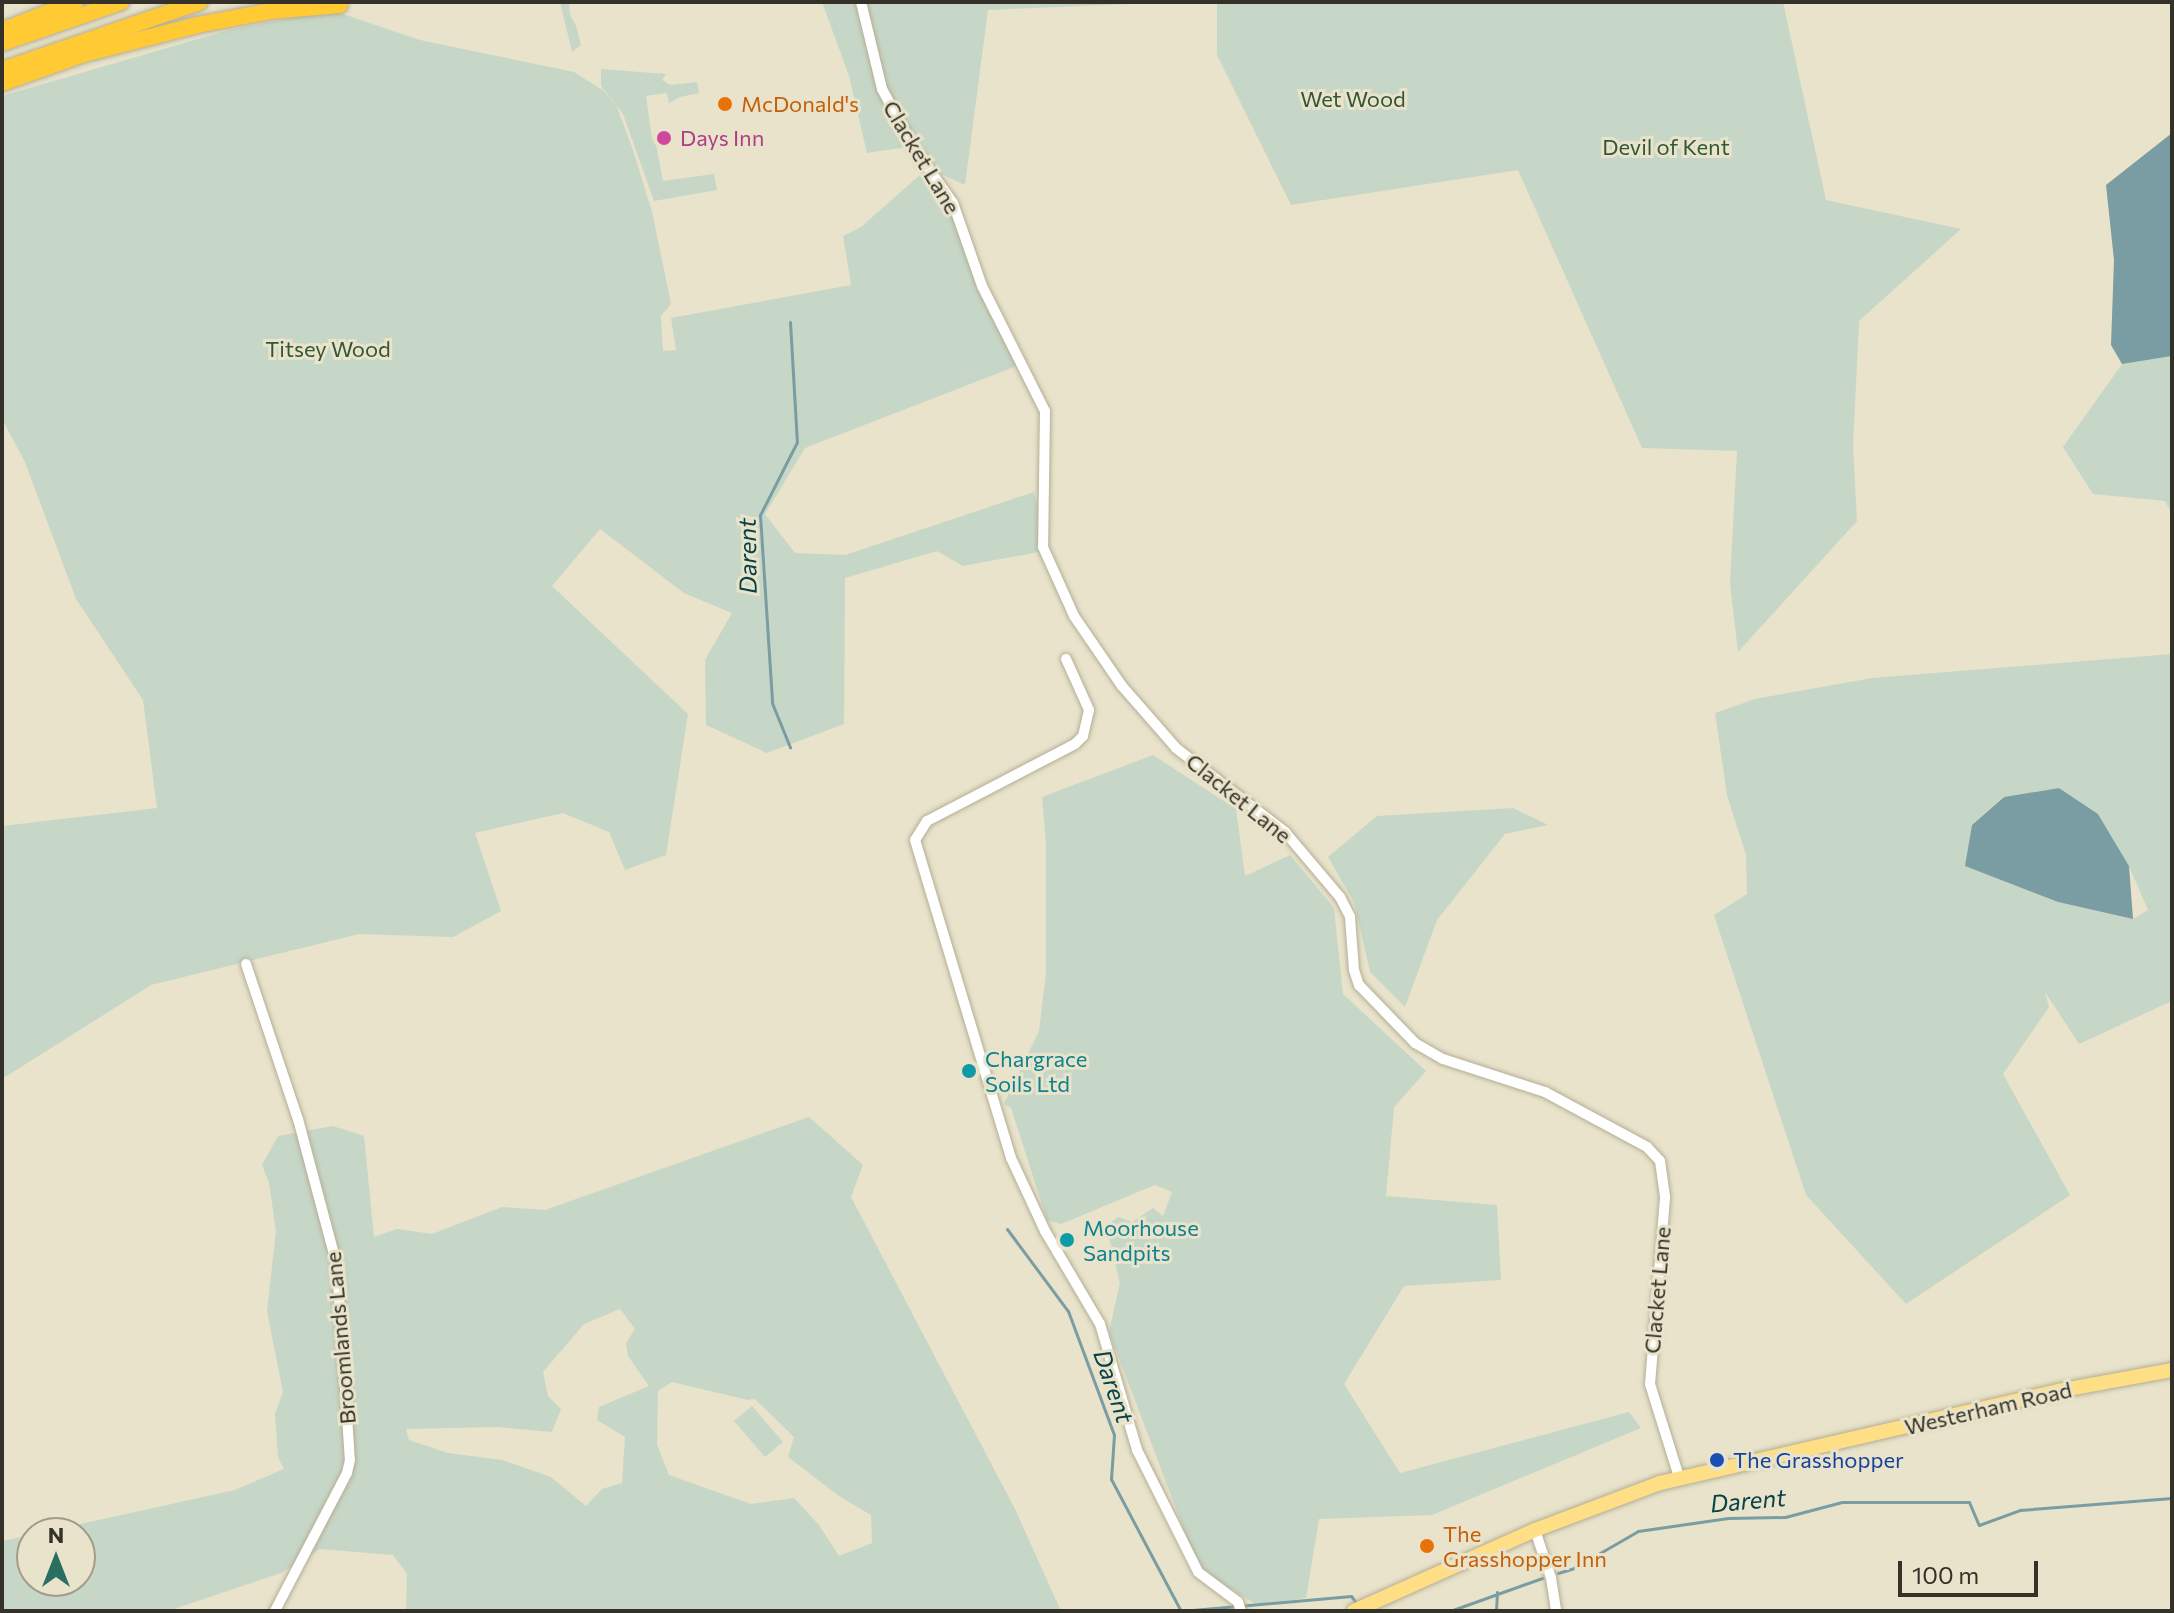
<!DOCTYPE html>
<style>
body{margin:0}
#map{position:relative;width:2174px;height:1613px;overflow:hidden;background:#e8e3ca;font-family:Commissioner,sans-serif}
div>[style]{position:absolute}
.green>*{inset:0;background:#c7d7c7}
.water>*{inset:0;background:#799da3}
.stream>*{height:3px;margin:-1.5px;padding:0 1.5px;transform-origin:1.5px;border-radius:1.5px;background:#799da3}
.roads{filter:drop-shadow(0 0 2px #b4ae96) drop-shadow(0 0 2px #b4ae96)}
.minor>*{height:10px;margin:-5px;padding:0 5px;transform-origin:5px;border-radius:5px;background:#fff}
.major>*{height:14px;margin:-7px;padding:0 7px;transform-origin:7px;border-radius:7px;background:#ffdf85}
.highway>*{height:16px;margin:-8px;padding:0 8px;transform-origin:8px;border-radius:8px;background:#ffca33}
.dots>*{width:22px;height:22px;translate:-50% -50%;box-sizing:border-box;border:4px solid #e8e3ca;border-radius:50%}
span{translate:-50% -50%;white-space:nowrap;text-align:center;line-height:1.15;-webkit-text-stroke:6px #e8e3ca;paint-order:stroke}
.park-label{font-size:22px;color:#325734}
.food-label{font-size:22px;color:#c56008}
.left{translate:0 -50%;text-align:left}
.hotel-label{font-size:22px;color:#b23c85}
.street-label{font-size:22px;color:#343228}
.culture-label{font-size:22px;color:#0d838f}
.transit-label{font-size:22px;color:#164399}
.water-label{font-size:24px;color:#064148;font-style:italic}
.frame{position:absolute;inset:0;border:4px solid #343228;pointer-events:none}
.north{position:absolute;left:16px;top:1517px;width:80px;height:80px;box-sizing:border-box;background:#e8e3ca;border:2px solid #a09c89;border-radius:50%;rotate:0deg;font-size:22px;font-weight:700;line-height:32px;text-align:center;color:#343228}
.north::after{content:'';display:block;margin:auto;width:28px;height:36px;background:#2a6e60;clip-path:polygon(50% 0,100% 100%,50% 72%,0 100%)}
.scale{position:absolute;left:1898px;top:1561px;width:140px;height:36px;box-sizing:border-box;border:4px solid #343228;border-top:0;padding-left:10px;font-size:24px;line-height:28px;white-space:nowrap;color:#343228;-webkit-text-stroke:6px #e8e3ca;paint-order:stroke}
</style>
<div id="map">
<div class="green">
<i style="clip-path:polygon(560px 2px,569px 2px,570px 15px,576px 26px,581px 45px,572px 52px)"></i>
<i style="clip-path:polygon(822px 2px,855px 2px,889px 125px,907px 147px,867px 153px,849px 76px)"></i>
<i style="clip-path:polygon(861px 2px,1178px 2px,988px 10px,965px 185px,930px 169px,942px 185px,1019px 365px,805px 448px,765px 514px,795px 553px,845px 555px,1034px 492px,1049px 550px,963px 566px,937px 551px,845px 578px,844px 724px,767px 753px,706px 725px,705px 660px,732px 613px,684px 593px,600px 529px,552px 586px,688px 714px,666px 855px,625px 870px,609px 832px,563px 813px,475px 833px,501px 911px,453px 937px,359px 934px,151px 985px,2px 1079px,2px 826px,157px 808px,143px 700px,76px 599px,25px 462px,2px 419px,2px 96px,229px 30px,314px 13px,340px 13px,420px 40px,574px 72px,604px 91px,617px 107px,633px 150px,652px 212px,669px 294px,671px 304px,661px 316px,663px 351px,676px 350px,671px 318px,851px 285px,843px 236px,861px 227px,928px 168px,888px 101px)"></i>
<i style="clip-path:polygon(1217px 2px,1783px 2px,1826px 200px,1961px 229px,1859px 321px,1853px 447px,1857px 521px,1738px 652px,1730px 583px,1737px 451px,1642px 448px,1518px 170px,1291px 205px,1217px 55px)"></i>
<i style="clip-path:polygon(601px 69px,666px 74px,662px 80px,670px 85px,697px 82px,699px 93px,680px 97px,669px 103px,667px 93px,646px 96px,652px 139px,655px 139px,663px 181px,714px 174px,717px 190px,654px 201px,623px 114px,601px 86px)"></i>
<i style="clip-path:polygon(2172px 356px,2172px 513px,2165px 501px,2093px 494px,2063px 447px,2122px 364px)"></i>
<i style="clip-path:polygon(evenodd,2172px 654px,2172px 1001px,2079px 1044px,2045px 992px,2049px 1007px,2003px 1074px,2070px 1195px,1906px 1304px,1806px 1195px,1714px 915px,1747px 894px,1746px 855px,1727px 795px,1715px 713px,1755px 699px,1872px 678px,2172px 654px,2059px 788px,2098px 814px,2129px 866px,2148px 910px,2133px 919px,2058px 902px,1966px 866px,1972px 825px,2003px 797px,2059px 788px)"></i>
<i style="clip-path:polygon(1153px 755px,1236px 809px,1245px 876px,1290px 855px,1334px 908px,1343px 994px,1426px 1071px,1394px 1107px,1386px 1196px,1497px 1205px,1501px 1280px,1404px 1286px,1344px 1384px,1400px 1473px,1629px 1412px,1641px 1428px,1432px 1515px,1319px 1519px,1306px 1598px,1257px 1605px,1199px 1569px,1109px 1332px,1120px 1283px,1106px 1225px,1118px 1217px,1132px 1222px,1153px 1208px,1163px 1216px,1172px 1192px,1155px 1185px,1061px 1224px,1047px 1220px,1011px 1108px,1004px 1104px,1039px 1031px,1046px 973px,1046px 843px,1042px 797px)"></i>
<i style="clip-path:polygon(1513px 808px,1548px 825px,1505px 834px,1437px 920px,1405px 1007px,1370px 972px,1354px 902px,1328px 857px,1377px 816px)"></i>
<i style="clip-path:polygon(evenodd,809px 1117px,863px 1165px,851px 1197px,1015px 1509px,1061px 1611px,406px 1611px,407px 1574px,393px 1555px,320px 1549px,281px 1573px,168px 1611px,2px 1611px,2px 1541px,32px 1535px,32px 1581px,80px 1581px,80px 1533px,40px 1533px,235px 1490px,284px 1469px,278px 1457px,275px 1414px,283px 1392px,267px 1311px,276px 1231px,269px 1183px,262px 1165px,278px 1136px,333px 1126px,364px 1136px,374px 1237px,397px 1229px,432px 1234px,502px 1207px,545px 1210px,809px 1117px,620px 1309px,635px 1329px,626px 1343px,628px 1356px,649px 1386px,599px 1407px,597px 1420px,625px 1437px,622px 1483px,602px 1489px,586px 1506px,551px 1477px,502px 1460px,448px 1453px,409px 1440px,406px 1429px,497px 1427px,552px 1432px,561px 1409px,548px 1396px,543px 1372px,584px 1324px,620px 1309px,809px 1117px,672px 1382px,748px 1400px,755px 1399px,794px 1437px,788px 1457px,839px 1496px,871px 1515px,872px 1543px,839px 1556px,819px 1525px,794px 1498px,751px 1504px,669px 1475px,657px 1444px,658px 1391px,672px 1382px)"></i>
<i style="clip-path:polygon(752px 1406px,783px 1442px,765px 1457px,734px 1421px)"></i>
</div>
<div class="water">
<i style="clip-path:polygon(2172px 133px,2172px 356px,2122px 364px,2111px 345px,2114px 260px,2106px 185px)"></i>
<i style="clip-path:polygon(2059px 788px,2098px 814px,2129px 866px,2133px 919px,2058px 902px,1965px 866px,1972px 825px,2004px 797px)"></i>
</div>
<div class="stream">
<i style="left:790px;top:322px;width:120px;rotate:86.7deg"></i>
<i style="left:797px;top:442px;width:82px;rotate:116.9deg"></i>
<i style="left:760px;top:515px;width:188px;rotate:86.3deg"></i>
<i style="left:772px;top:703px;width:48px;rotate:67.8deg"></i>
<i style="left:1007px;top:1229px;width:102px;rotate:53.4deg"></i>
<i style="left:1068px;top:1311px;width:132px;rotate:69.6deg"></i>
<i style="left:1114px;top:1435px;width:44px;rotate:93.9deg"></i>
<i style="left:1111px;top:1479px;width:149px;rotate:62.1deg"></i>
<i style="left:1181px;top:1611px;width:171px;rotate:-5deg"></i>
<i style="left:1351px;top:1596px;width:10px;rotate:53deg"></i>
<i style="left:1558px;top:1573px;width:17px;rotate:-17deg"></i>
<i style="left:1574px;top:1568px;width:74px;rotate:-30deg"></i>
<i style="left:1638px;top:1531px;width:91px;rotate:-8.2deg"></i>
<i style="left:1728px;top:1518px;width:57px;rotate:-1deg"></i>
<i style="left:1785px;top:1517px;width:59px;rotate:-14.7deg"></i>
<i style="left:1842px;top:1502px;width:127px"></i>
<i style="left:1969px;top:1502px;width:25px;rotate:67deg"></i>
<i style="left:1979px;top:1525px;width:44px;rotate:-20.1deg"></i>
<i style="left:2020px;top:1510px;width:152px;rotate:-4.5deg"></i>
<i style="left:1450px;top:1611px;width:98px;rotate:-19.7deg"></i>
<i style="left:1496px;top:1611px;width:19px;rotate:-87deg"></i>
</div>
<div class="roads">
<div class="minor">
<i style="left:861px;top:2px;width:89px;rotate:76.4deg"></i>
<i style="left:882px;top:89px;width:67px;rotate:61.5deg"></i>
<i style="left:914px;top:148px;width:67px;rotate:54.7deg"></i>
<i style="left:953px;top:203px;width:88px;rotate:70.7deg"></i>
<i style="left:982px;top:286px;width:140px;rotate:63.3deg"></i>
<i style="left:1045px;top:411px;width:136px;rotate:90.8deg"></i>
<i style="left:1043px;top:547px;width:76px;rotate:65.8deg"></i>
<i style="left:1074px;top:616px;width:85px;rotate:55.6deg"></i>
<i style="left:1122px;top:686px;width:82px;rotate:48.9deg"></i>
<i style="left:1176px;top:748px;width:138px;rotate:37.6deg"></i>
<i style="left:1285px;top:832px;width:85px;rotate:49.8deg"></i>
<i style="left:1340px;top:897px;width:22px;rotate:63deg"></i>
<i style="left:1350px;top:917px;width:53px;rotate:85.7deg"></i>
<i style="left:1354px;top:970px;width:16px;rotate:72deg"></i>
<i style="left:1359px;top:985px;width:81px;rotate:46deg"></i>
<i style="left:1415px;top:1043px;width:32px;rotate:30deg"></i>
<i style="left:1443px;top:1059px;width:107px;rotate:17.9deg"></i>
<i style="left:1545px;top:1092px;width:116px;rotate:28.3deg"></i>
<i style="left:1647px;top:1147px;width:19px;rotate:47deg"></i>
<i style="left:1660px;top:1161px;width:37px;rotate:82deg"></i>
<i style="left:1665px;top:1198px;width:187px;rotate:94.6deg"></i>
<i style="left:1650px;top:1384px;width:97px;rotate:72.7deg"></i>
<i style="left:1066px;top:659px;width:56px;rotate:65.7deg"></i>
<i style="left:1089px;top:710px;width:27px;rotate:103deg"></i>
<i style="left:1083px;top:736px;width:11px;rotate:135deg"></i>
<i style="left:1075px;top:744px;width:167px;rotate:152.5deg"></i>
<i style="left:927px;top:821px;width:22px;rotate:122deg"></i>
<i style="left:915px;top:840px;width:332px;rotate:73.2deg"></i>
<i style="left:1011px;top:1158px;width:81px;rotate:65deg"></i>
<i style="left:1045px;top:1231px;width:108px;rotate:59.4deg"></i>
<i style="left:1100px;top:1324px;width:131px;rotate:73.6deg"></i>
<i style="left:1137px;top:1450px;width:136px;rotate:63.4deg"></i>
<i style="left:1198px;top:1572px;width:50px;rotate:36.9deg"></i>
<i style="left:1238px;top:1602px;width:9px;rotate:72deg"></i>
<i style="left:246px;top:964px;width:163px;rotate:71.5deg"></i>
<i style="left:298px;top:1119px;width:152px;rotate:75.1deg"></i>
<i style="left:337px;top:1266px;width:194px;rotate:86.2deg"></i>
<i style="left:350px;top:1460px;width:13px;rotate:103deg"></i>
<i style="left:347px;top:1473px;width:156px;rotate:117.6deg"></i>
<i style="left:1535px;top:1530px;width:51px;rotate:71.6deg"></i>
<i style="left:1551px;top:1578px;width:33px;rotate:81deg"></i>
</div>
<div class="major">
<i style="left:1354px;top:1611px;width:198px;rotate:-24.1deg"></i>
<i style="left:1535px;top:1530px;width:134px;rotate:-20.6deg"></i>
<i style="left:1660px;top:1483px;width:419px;rotate:-13deg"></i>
<i style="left:2068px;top:1389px;width:106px;rotate:-10.4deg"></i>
</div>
<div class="highway">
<i style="left:2px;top:31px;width:79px;rotate:-21.7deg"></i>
<i style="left:2px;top:43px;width:126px;rotate:-19deg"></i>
<i style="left:2px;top:70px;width:209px;rotate:-19deg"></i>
<i style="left:2px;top:83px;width:87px;rotate:-19.5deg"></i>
<i style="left:84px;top:54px;width:117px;rotate:-14.4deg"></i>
<i style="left:197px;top:25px;width:75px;rotate:-10.7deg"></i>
<i style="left:271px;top:11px;width:69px;rotate:-5deg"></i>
</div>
</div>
<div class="dots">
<i style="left:725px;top:104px;background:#e8710a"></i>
<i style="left:664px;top:138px;background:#d1479c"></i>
<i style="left:969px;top:1071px;background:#0f9aa8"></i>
<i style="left:1067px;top:1240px;background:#0f9aa8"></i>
<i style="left:1717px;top:1460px;background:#1a4fb4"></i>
<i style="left:1427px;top:1546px;background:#e8710a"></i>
</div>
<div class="park-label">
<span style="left:1353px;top:99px">Wet Wood</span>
<span style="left:1666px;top:147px">Devil of Kent</span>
<span style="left:328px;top:349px">Titsey Wood</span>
</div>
<div class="food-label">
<span class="left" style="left:741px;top:104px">McDonald's</span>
<span class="left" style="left:1443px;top:1546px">The<br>Grasshopper Inn</span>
</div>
<div class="hotel-label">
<span class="left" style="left:680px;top:138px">Days Inn</span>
</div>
<div class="street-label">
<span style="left:922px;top:157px;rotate:59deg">Clacket Lane</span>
<span style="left:1239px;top:798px;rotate:39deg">Clacket Lane</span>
<span style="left:1657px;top:1290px;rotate:-85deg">Clacket Lane</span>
<span style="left:340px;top:1338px;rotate:-95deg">Broomlands Lane</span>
<span style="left:1988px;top:1408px;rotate:-13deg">Westerham Road</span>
</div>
<div class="culture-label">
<span class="left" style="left:985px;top:1071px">Chargrace<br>Soils Ltd</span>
<span class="left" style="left:1083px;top:1240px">Moorhouse<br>Sandpits</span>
</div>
<div class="transit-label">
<span class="left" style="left:1733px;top:1460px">The Grasshopper</span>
</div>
<div class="water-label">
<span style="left:747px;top:556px;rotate:-91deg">Darent</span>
<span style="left:1114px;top:1386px;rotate:71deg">Darent</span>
<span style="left:1748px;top:1500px;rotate:-5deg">Darent</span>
</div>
<div class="frame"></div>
<div class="north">N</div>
<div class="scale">100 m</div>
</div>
